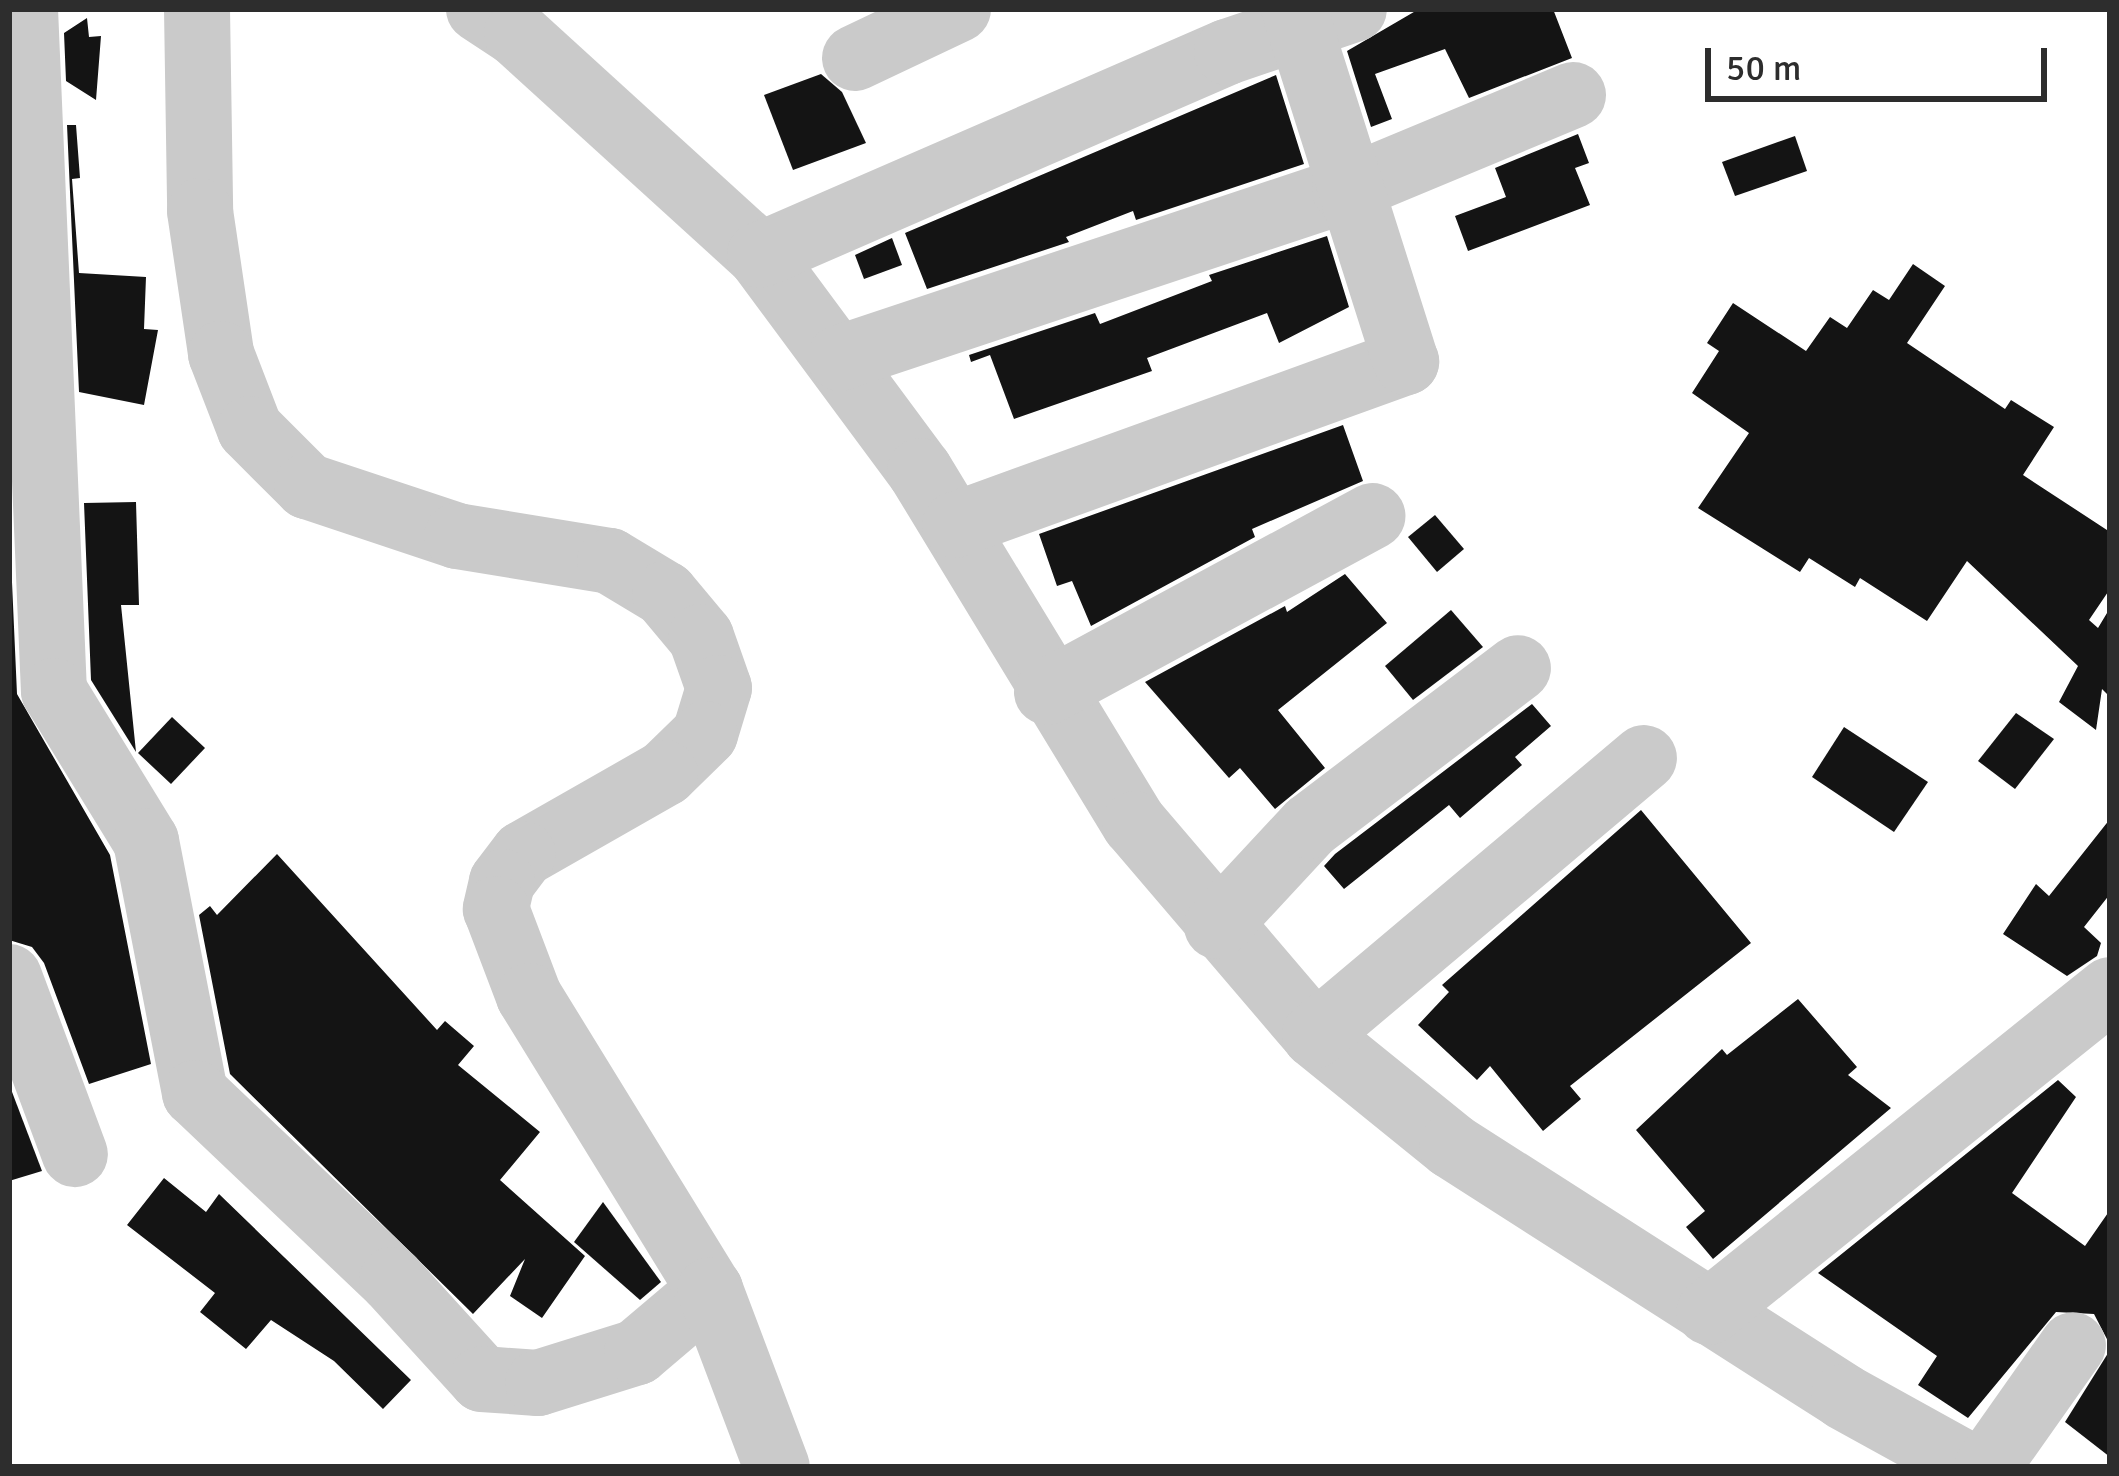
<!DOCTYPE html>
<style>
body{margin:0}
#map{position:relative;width:2119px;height:1476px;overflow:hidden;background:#fff;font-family:Signika,sans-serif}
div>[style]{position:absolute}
.building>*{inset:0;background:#141414}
.minor>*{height:66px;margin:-33px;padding:0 33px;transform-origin:33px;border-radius:33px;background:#cacaca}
span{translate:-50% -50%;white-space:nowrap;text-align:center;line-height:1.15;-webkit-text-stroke:12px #fff;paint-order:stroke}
.frame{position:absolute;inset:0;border:12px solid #2d2d2d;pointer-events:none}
.scale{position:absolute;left:1705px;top:48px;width:342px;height:54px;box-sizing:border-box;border:6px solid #2d2d2d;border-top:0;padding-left:15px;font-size:36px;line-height:42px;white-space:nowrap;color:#2d2d2d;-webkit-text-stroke:9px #fff;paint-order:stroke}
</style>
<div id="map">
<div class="building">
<i style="clip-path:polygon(1419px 9px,1553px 9px,1572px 58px,1469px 98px,1445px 49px,1375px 74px,1392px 119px,1371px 127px,1347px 51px)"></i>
<i style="clip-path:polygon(87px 18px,89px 37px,101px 36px,96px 100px,66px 81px,64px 33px)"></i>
<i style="clip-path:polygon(821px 74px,842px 92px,866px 143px,793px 170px,764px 95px)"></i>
<i style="clip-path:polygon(1276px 75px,1304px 164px,1136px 220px,1133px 211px,1066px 237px,1069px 242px,927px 289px,905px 233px)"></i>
<i style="clip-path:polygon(67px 125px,76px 125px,80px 178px,72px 179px,79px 273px,146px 277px,144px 329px,158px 330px,144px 405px,79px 392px)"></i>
<i style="clip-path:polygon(1578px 134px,1589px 163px,1575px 168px,1590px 205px,1468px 251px,1455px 216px,1506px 197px,1495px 168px)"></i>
<i style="clip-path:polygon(1795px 136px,1807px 171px,1735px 196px,1722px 162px)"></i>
<i style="clip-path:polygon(1327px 236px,1349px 307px,1279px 343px,1267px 313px,1147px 358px,1152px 371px,1014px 419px,990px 355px,971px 362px,969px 355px,1095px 313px,1100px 324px,1212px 281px,1209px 275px)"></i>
<i style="clip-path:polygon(892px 238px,902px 265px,864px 279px,855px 255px)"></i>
<i style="clip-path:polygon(1913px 264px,1945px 286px,1907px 343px,2005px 409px,2011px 400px,2054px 427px,2023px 475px,2110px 532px,2110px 589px,2089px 620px,2098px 628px,2110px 608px,2110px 697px,2102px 689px,2096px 730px,2059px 702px,2078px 666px,1967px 561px,1927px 621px,1860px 578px,1855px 587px,1809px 558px,1800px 572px,1698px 508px,1749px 433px,1692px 393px,1719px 351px,1707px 343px,1733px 303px,1806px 351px,1830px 317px,1847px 328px,1873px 290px,1889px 300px)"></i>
<i style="clip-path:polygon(1343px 425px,1363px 481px,1252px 529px,1255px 537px,1091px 626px,1072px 581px,1057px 586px,1039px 534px)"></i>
<i style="clip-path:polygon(136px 502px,139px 605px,121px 605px,136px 752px,91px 680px,84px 503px)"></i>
<i style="clip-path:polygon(9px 515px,17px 694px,110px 855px,151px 1064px,89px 1084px,44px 963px,32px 947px,9px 940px)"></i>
<i style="clip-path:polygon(1435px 515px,1464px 549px,1437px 572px,1408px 537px)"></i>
<i style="clip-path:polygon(1345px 574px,1387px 623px,1278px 710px,1325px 768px,1275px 809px,1240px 768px,1229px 778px,1145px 682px,1285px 606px,1287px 612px)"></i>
<i style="clip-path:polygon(1451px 610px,1483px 647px,1413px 700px,1385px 666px)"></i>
<i style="clip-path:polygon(1532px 704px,1551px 726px,1515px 757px,1522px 765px,1460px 818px,1449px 805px,1344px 889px,1324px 866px,1335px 854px)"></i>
<i style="clip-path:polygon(2016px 713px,2054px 739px,2015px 789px,1978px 761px)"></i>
<i style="clip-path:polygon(172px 717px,205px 748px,171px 784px,138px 753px)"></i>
<i style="clip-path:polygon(1844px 727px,1928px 782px,1894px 832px,1812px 777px)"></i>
<i style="clip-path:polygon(1641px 810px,1751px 943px,1570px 1086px,1581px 1099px,1543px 1131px,1490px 1066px,1477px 1080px,1418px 1025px,1449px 992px,1442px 985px)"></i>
<i style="clip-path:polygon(2110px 819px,2110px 894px,2084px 927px,2101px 943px,2097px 956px,2067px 976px,2003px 934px,2036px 884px,2049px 896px)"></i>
<i style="clip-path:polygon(277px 854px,437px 1030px,445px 1021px,474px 1046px,458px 1065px,540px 1132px,500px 1180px,585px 1256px,542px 1318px,510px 1296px,525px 1259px,473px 1314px,230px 1074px,199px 915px,210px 906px,217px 915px)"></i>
<i style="clip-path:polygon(1798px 999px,1857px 1067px,1848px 1075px,1891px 1108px,1713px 1259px,1686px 1227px,1705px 1211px,1636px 1130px,1722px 1049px,1727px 1055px)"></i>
<i style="clip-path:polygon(2058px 1080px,2076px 1097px,2012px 1193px,2085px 1246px,2110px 1210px,2110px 1345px,2094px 1314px,2056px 1312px,1968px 1418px,1918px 1385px,1937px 1356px,1818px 1273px)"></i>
<i style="clip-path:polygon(9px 1084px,42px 1171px,9px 1181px)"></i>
<i style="clip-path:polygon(164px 1178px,206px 1212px,219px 1194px,411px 1380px,383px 1409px,334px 1361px,271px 1320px,246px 1349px,200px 1312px,215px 1293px,127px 1225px)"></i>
<i style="clip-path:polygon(603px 1202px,661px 1282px,640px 1300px,574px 1242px)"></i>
<i style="clip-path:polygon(2110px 1350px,2110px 1457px,2065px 1422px)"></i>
</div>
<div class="minor">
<i style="left:25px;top:9px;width:683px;rotate:87.57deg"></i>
<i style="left:54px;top:691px;width:176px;rotate:58.5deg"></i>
<i style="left:146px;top:841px;width:257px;rotate:79deg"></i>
<i style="left:195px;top:1093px;width:272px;rotate:43.5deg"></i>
<i style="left:392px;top:1280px;width:134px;rotate:47.7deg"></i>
<i style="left:482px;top:1379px;width:56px;rotate:4.1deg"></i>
<i style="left:538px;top:1383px;width:104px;rotate:-17.4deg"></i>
<i style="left:637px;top:1352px;width:96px;rotate:-40.3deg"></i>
<i style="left:197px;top:9px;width:202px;rotate:89.1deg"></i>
<i style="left:200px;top:211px;width:145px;rotate:81.6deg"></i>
<i style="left:221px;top:354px;width:80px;rotate:68.9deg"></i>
<i style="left:250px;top:429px;width:81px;rotate:45deg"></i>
<i style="left:307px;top:486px;width:158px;rotate:18.4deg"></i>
<i style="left:457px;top:536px;width:155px;rotate:9.3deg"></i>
<i style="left:610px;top:561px;width:64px;rotate:31deg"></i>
<i style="left:665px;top:594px;width:56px;rotate:50.1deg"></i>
<i style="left:701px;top:637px;width:54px;rotate:70.6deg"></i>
<i style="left:719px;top:688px;width:48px;rotate:106.9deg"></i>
<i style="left:705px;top:734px;width:56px;rotate:135.7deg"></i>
<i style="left:665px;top:773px;width:163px;rotate:150.3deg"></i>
<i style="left:523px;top:854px;width:35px;rotate:127deg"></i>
<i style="left:502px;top:882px;width:28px;rotate:103deg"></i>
<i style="left:496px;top:909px;width:93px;rotate:69.2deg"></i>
<i style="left:529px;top:996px;width:345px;rotate:58.4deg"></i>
<i style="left:710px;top:1290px;width:189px;rotate:69.3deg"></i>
<i style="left:479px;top:9px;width:45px;rotate:33.3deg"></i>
<i style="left:517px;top:34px;width:328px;rotate:42.3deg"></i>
<i style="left:760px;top:255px;width:269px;rotate:53.5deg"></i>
<i style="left:920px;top:471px;width:413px;rotate:58.7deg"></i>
<i style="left:1135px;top:824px;width:277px;rotate:49.5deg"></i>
<i style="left:1315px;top:1035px;width:176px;rotate:39deg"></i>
<i style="left:1452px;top:1146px;width:465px;rotate:32.6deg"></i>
<i style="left:1844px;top:1397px;width:145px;rotate:28.9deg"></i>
<i style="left:855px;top:58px;width:114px;rotate:-25.4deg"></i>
<i style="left:760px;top:255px;width:509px;rotate:-23.49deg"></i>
<i style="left:1227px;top:52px;width:134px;rotate:-18.7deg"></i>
<i style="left:840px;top:358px;width:532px;rotate:-18.4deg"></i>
<i style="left:1345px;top:190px;width:247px;rotate:-22.6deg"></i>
<i style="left:955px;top:525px;width:480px;rotate:-19.9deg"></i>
<i style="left:1406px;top:362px;width:370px;rotate:-107.6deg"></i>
<i style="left:1047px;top:692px;width:370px;rotate:-28.4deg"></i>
<i style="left:1217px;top:926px;width:137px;rotate:-47.1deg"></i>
<i style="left:1310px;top:826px;width:261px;rotate:-37.2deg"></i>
<i style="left:9px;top:977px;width:189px;rotate:69.6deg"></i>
<i style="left:1315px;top:1035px;width:430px;rotate:-40.1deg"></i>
<i style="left:1709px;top:1312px;width:514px;rotate:-38.76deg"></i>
<i style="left:1987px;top:1467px;width:149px;rotate:-54.8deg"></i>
</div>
<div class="frame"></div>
<div class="scale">50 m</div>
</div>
